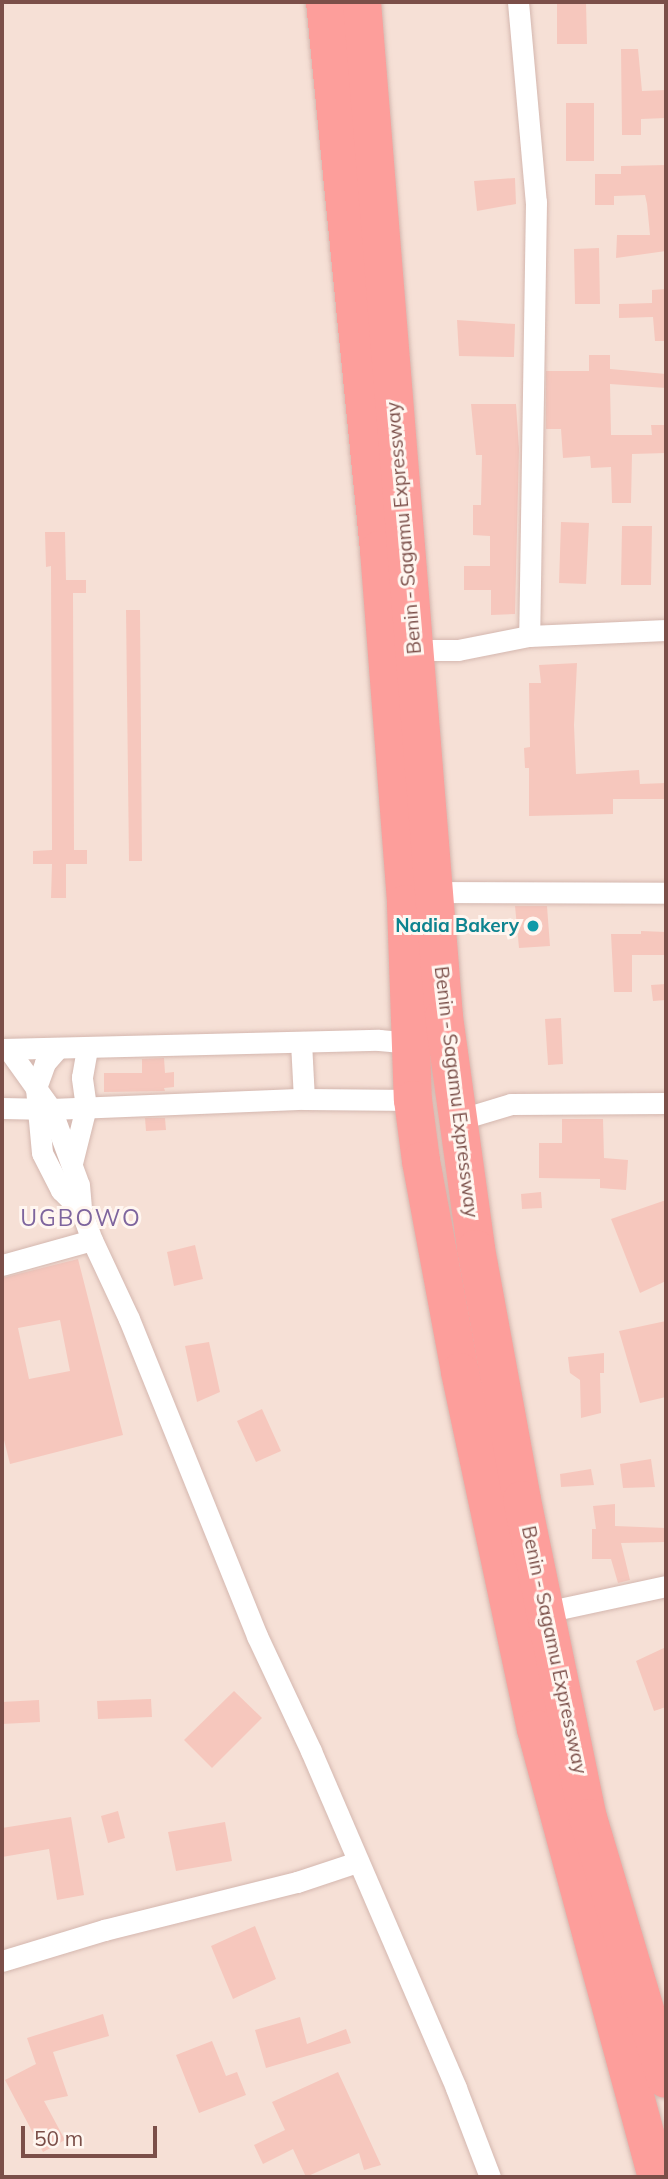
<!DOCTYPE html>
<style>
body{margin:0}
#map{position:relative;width:668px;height:2179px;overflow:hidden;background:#fef0e8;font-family:Mulish,sans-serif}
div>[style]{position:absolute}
.residential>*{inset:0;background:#f6e0d6}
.building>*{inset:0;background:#f6c7bd}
.roads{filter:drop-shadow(0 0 2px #d4b7af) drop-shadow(0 0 2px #d4b7af)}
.street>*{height:21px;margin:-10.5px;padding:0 10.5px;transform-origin:10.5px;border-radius:10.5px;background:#fff}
.highway>*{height:38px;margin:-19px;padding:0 19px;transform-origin:19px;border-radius:19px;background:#fd9e9b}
.dots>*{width:19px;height:19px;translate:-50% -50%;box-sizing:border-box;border:4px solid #fff6f0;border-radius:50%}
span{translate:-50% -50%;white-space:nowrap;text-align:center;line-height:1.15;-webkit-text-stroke:6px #fff6f0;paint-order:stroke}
.street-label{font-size:19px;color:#7b4f49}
.culture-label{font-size:19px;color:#0d838f;font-weight:700}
.right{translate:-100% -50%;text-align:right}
.quarter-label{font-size:23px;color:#7e659e;letter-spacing:2px}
.frame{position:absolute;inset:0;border:4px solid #7b4f49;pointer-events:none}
.scale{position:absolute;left:21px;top:2126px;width:136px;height:32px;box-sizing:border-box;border:4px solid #7b4f49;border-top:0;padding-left:9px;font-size:21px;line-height:24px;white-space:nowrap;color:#7b4f49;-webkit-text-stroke:5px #fff6f0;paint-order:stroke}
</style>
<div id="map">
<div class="residential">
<i style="clip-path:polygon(2px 2px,666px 2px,666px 2177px,2px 2177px)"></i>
</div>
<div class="building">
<i style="clip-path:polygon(557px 2px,586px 2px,587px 44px,557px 44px)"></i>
<i style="clip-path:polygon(621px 49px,638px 49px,642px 91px,666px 90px,666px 118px,641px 119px,641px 135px,622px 135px)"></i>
<i style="clip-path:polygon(566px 103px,594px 103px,594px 161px,566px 161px)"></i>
<i style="clip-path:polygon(666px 165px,666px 251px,616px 258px,617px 235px,650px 235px,647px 204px,645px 195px,614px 196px,614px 205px,595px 205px,595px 174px,621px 174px,621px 166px)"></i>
<i style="clip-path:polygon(515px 178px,516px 204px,477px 211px,474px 181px)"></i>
<i style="clip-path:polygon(599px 248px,600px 304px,575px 304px,574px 249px)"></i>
<i style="clip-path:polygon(666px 289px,666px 341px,655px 341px,653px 317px,619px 318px,619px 304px,652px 303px,652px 290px)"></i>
<i style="clip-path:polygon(457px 320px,515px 324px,514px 357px,459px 356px)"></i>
<i style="clip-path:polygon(589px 355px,610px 355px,610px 369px,666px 374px,666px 388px,610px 384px,611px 435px,652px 435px,651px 425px,666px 425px,666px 453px,632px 454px,631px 503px,612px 503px,611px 467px,591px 468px,590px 456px,563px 458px,561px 429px,546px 429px,546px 371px,589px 371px)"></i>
<i style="clip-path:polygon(471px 404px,516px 404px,519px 449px,515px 614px,491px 615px,491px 590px,464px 590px,464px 566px,490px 566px,490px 536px,473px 535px,473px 505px,481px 505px,482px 455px,476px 455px)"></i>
<i style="clip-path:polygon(561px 522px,589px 523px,586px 584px,559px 583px)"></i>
<i style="clip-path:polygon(622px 526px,652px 526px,651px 585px,621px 585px)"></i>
<i style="clip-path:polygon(45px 532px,65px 532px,66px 580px,86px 580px,86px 593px,73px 593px,74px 850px,87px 850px,87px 864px,66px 864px,66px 898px,51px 898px,52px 864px,33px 864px,33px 851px,52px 850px,51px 566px,46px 567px)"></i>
<i style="clip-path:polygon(126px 610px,140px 610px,142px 861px,129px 861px)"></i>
<i style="clip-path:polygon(577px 663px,574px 725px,576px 774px,639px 770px,640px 784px,666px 783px,666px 799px,613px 799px,613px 814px,529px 816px,529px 768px,525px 768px,524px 748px,530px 747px,529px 683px,541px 683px,539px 665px)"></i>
<i style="clip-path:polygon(515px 906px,547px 906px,550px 946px,519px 948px)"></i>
<i style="clip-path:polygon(641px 931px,666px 932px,666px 955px,632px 955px,632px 992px,614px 992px,611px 934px,641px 934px)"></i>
<i style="clip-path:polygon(666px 984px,666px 1000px,653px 1001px,651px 985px)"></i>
<i style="clip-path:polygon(561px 1018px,563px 1064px,548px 1065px,545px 1019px)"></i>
<i style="clip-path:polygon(164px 1058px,165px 1073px,174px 1072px,174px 1087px,164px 1088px,165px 1091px,104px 1092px,104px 1073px,142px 1073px,142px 1059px)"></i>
<i style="clip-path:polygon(145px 1118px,165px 1118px,166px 1130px,146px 1131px)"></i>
<i style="clip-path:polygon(562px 1119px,603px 1119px,604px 1158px,628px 1160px,626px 1190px,600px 1188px,600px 1179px,539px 1178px,539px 1143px,562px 1143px)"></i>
<i style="clip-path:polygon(541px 1192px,542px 1208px,522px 1209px,521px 1194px)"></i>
<i style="clip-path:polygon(666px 1200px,666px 1281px,640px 1293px,611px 1219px)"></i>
<i style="clip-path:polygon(195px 1245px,203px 1279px,174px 1286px,167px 1252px)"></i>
<i style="clip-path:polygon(evenodd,78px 1259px,123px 1435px,10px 1464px,2px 1432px,2px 1278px,78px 1259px,60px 1320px,70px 1371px,29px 1379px,18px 1328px,60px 1320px)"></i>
<i style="clip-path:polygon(666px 1321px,666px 1397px,640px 1403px,619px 1331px)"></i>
<i style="clip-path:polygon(209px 1342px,220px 1392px,197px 1402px,185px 1346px)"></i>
<i style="clip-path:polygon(604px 1353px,604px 1373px,600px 1373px,601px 1413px,581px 1418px,580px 1380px,570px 1373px,568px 1357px)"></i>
<i style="clip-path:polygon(262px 1409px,281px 1451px,256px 1462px,237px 1421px)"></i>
<i style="clip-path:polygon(651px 1459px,655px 1487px,623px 1488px,620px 1464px)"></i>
<i style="clip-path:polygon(591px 1469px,594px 1485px,561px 1487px,560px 1474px)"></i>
<i style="clip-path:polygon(615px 1504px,615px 1526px,666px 1528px,666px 1542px,621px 1543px,630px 1580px,618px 1583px,611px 1559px,592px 1559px,592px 1529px,596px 1529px,593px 1506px)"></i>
<i style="clip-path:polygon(666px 1647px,666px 1707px,654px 1711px,636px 1661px)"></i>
<i style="clip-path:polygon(234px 1691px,262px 1718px,212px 1768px,184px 1740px)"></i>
<i style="clip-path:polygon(151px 1699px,152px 1717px,98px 1719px,97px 1701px)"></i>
<i style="clip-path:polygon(39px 1700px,40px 1722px,2px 1724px,2px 1702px)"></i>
<i style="clip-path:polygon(118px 1811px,125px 1838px,108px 1843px,101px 1816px)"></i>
<i style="clip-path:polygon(71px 1817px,84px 1895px,57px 1900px,49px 1849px,2px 1857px,2px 1828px)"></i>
<i style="clip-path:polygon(225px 1822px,232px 1861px,176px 1871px,168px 1832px)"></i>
<i style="clip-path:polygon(255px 1926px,276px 1979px,233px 1999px,211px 1946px)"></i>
<i style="clip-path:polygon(103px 2014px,109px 2036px,53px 2052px,68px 2096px,44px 2101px,65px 2140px,43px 2152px,5px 2080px,36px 2064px,27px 2038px)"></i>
<i style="clip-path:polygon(300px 2017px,307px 2044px,346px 2029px,351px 2043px,266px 2068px,255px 2030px)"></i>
<i style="clip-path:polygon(212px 2041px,226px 2076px,237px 2072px,246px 2095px,199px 2113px,176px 2055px)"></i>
<i style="clip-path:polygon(338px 2072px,381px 2165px,364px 2170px,359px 2153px,306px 2177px,293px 2149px,263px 2164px,254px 2145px,285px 2130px,272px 2102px)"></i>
</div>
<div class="roads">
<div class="street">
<i style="left:518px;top:2px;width:201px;rotate:84.9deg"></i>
<i style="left:536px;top:202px;width:434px;rotate:90.9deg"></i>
<i style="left:414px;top:650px;width:44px"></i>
<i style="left:458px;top:650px;width:72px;rotate:-11.2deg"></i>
<i style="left:529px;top:636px;width:137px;rotate:-2.5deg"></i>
<i style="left:433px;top:892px;width:233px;rotate:0.2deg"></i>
<i style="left:301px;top:1042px;width:57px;rotate:87deg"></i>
<i style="left:2px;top:1049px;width:377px;rotate:-1.4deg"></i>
<i style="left:379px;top:1040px;width:34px;rotate:5deg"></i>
<i style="left:8px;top:1049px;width:74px;rotate:54.4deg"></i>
<i style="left:51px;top:1109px;width:81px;rotate:69.8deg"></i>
<i style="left:79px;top:1185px;width:25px;rotate:85deg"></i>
<i style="left:81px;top:1210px;width:32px;rotate:70deg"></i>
<i style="left:92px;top:1240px;width:87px;rotate:64.9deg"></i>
<i style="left:129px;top:1319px;width:342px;rotate:68deg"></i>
<i style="left:257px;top:1636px;width:127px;rotate:64.8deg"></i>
<i style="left:311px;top:1751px;width:367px;rotate:66.7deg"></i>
<i style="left:456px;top:2088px;width:95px;rotate:69.1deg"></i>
<i style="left:57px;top:1049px;width:18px;rotate:131deg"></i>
<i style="left:45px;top:1063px;width:27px;rotate:110deg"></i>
<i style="left:36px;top:1088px;width:65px;rotate:84.7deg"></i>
<i style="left:42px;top:1153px;width:42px;rotate:62.8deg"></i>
<i style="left:61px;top:1190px;width:28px;rotate:45deg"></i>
<i style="left:2px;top:1108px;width:49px;rotate:1.2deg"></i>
<i style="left:51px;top:1109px;width:253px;rotate:-2.3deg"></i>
<i style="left:304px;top:1099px;width:109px;rotate:0.5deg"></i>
<i style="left:458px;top:1120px;width:55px;rotate:-16.8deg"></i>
<i style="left:511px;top:1104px;width:155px;rotate:-0.4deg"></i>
<i style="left:72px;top:1163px;width:58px;rotate:-76deg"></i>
<i style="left:86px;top:1107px;width:30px;rotate:-98deg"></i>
<i style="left:82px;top:1077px;width:28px;rotate:-80deg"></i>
<i style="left:2px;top:1265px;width:93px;rotate:-15.5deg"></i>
<i style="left:545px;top:1612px;width:124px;rotate:-12.1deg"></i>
<i style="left:2px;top:1961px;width:107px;rotate:-16.9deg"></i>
<i style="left:104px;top:1930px;width:199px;rotate:-14deg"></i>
<i style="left:297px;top:1882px;width:63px;rotate:-18.4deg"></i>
</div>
<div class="highway">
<i style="left:325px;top:2px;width:551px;rotate:84.37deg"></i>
<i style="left:379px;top:550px;width:355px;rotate:85.6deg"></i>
<i style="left:406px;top:904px;width:196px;rotate:88deg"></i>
<i style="left:413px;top:1100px;width:62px;rotate:82.5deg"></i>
<i style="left:421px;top:1161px;width:215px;rotate:79.5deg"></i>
<i style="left:460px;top:1372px;width:365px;rotate:78deg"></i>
<i style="left:536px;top:1729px;width:464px;rotate:74.9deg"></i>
<i style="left:362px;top:2px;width:1018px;rotate:85.38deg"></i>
<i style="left:444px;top:1017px;width:234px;rotate:82.1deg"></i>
<i style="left:476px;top:1249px;width:255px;rotate:79.6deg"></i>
<i style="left:522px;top:1500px;width:325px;rotate:78.3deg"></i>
<i style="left:588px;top:1818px;width:272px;rotate:73.4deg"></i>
</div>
</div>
<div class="dots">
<i style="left:533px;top:926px;background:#0f9aa8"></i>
</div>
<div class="street-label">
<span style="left:404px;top:528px;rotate:-95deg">Benin - Sagamu Expressway</span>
<span style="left:456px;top:1092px;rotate:83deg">Benin - Sagamu Expressway</span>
<span style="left:554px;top:1650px;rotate:78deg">Benin - Sagamu Expressway</span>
</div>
<div class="culture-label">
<span class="right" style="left:519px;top:926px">Nadia Bakery</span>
</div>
<div class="quarter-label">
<span style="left:81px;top:1218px">UGBOWO</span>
</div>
<div class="frame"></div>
<div class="scale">50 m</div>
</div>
